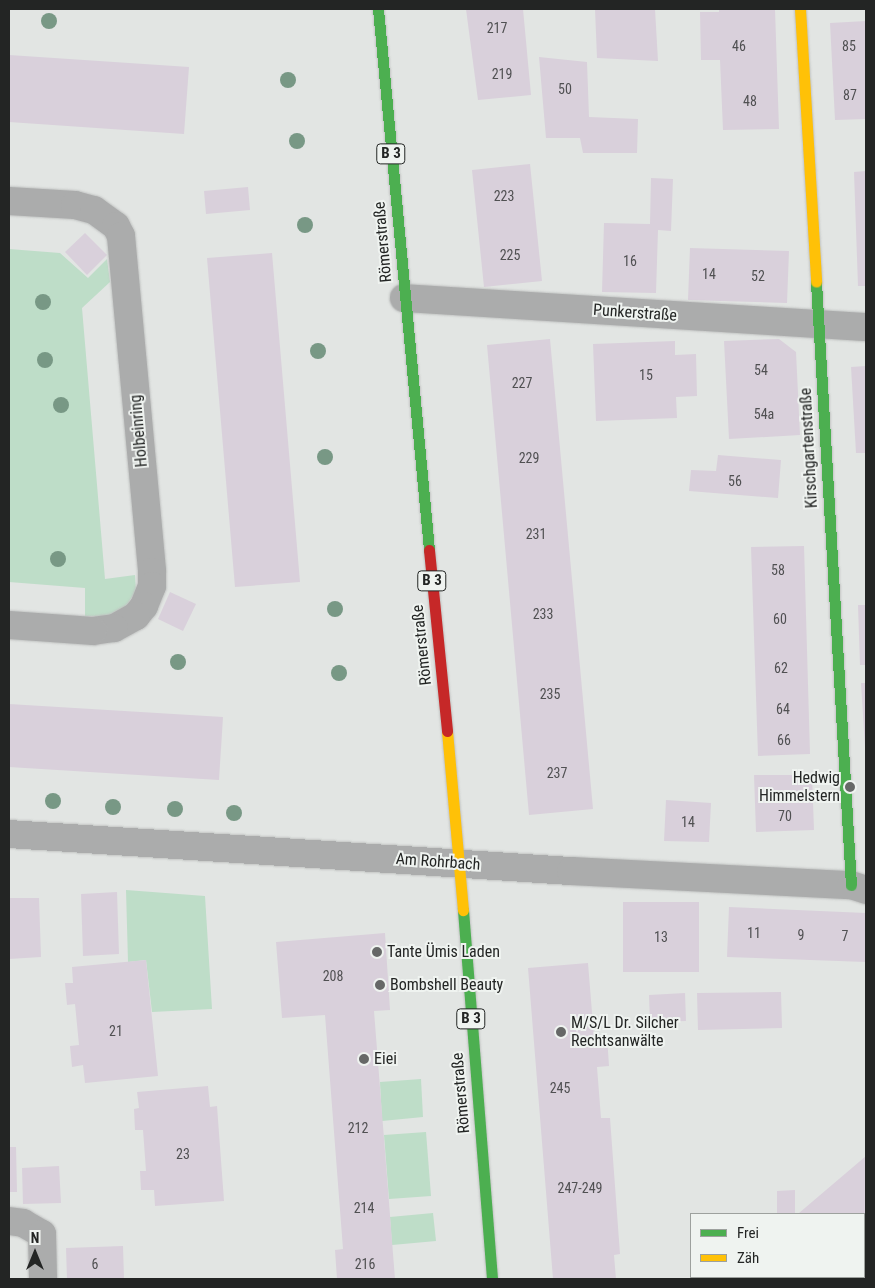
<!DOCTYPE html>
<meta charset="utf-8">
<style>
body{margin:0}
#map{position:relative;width:875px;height:1288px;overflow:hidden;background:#e2e5e3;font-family:"Roboto Condensed",sans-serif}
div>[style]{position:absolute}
.green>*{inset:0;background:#beddc8}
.building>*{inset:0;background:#d9d0db}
.roads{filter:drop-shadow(0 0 1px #c0c2c1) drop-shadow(0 0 1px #c0c2c1)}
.street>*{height:28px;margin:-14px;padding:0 14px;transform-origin:14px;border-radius:14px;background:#abacac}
.fast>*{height:11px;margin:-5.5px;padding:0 5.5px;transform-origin:5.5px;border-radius:5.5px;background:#4caf50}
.slow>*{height:11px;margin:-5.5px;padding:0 5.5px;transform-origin:5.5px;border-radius:5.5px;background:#ffc107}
.jam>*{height:11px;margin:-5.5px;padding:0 5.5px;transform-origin:5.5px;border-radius:5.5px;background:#c62828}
.trees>*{width:16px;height:16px;margin:-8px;border-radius:50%;background:#789885}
.dots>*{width:14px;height:14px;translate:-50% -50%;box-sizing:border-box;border:2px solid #eff3f0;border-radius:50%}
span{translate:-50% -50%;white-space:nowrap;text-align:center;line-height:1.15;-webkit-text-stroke:4px #eff3f0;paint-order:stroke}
.number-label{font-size:14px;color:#505052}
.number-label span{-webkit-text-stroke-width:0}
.shield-label span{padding:1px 4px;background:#eff3f0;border:1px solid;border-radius:4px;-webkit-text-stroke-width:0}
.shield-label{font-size:15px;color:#232524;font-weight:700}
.street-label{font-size:16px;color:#232524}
.poi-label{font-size:16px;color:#232524}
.right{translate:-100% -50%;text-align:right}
.left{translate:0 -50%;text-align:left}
.frame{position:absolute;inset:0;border:10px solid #232524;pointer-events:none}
.legend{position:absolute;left:690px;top:1213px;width:175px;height:65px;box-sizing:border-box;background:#eff3f0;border:1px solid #9da19e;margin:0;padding:6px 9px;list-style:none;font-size:15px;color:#232524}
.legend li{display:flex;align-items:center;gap:10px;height:25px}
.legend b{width:25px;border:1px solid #9da19e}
.north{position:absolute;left:10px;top:1228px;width:50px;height:50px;-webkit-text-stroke:4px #eff3f0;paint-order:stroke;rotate:0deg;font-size:14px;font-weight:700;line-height:20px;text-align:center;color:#232524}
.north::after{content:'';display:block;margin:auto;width:18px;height:22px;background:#232524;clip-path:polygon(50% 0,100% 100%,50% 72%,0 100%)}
</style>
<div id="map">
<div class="green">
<i style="clip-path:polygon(9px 249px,60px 253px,88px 278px,107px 259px,110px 282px,82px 308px,105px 579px,135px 575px,136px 591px,126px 606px,107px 616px,85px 616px,85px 588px,9px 582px)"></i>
<i style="clip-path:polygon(126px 890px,205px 896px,212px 1009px,152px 1012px,146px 960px,128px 962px)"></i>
<i style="clip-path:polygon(421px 1079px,423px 1117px,382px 1121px,380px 1082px)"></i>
<i style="clip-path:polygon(426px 1132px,431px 1196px,389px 1199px,384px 1135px)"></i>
<i style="clip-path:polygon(433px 1213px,436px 1241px,392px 1245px,390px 1217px)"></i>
</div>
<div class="building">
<i style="clip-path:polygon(466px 9px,523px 9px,531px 95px,478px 100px)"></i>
<i style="clip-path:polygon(595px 9px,655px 9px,658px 61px,597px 58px)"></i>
<i style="clip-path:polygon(719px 9px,775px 9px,779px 129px,723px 130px,720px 60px,701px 60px,700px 12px,719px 12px)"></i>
<i style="clip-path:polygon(866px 21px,866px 119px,835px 120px,830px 23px)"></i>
<i style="clip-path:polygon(9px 55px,189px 67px,184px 134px,9px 122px)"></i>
<i style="clip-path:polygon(539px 57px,587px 62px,589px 117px,638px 119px,637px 153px,583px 153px,580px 138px,546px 138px)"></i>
<i style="clip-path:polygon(530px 164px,542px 281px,484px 287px,472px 170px)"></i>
<i style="clip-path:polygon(866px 171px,866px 286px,858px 286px,854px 172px)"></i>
<i style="clip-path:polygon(651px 178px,673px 179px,671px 231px,658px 230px,656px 293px,602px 292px,604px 223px,650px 224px)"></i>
<i style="clip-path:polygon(248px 187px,250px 210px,206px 214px,204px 191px)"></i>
<i style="clip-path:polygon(85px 233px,107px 255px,87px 275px,65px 252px)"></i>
<i style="clip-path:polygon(690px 248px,789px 251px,787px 303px,688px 300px)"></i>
<i style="clip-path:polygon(272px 253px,300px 582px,235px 587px,207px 258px)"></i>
<i style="clip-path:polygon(550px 339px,593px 809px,529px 815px,487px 345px)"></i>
<i style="clip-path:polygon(779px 339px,796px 352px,800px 435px,729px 439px,724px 341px)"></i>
<i style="clip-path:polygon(675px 341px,675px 355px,696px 354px,697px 396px,676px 397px,677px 418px,596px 421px,593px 344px)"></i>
<i style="clip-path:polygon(866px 366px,866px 453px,856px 453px,851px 367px)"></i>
<i style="clip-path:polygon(718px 455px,781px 460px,778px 498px,689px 491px,691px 470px,716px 471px)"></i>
<i style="clip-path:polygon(804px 546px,810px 754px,758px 756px,751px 547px)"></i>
<i style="clip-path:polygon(170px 592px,196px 604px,183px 631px,158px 619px)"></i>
<i style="clip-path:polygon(858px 605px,866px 605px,866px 665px,860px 665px)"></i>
<i style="clip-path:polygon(861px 683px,866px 683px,866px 747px,865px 747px)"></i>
<i style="clip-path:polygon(9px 704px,223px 717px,219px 780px,9px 767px)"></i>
<i style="clip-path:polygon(754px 775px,812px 775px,814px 830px,756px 832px)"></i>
<i style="clip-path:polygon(666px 800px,711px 803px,709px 842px,664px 841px)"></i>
<i style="clip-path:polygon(117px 892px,119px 954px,83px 956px,81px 894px)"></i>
<i style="clip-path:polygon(9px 898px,39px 898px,41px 957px,9px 959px)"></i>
<i style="clip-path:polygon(623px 902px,699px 902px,699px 972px,623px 972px)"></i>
<i style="clip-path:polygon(729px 907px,866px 913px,866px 962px,727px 957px)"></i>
<i style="clip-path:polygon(385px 933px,390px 1010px,374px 1011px,395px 1279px,337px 1279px,335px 1250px,343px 1249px,325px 1015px,282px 1018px,276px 942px)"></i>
<i style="clip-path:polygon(146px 960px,158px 1076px,85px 1083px,83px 1065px,72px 1067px,70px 1046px,79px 1045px,75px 1004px,67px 1005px,65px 983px,73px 983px,72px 967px)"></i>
<i style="clip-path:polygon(588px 963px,594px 1037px,607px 1036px,609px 1066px,597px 1067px,601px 1118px,610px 1118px,620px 1254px,614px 1255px,616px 1279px,553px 1279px,528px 968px)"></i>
<i style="clip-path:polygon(781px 992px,782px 1028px,698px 1030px,697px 993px)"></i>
<i style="clip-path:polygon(685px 993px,686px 1021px,650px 1022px,649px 995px)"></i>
<i style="clip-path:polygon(208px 1086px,210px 1107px,217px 1106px,224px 1201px,155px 1206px,154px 1190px,141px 1190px,140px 1171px,146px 1171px,143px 1130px,135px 1130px,134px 1109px,139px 1108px,137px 1092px)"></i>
<i style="clip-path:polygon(9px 1147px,16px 1147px,17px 1192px,9px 1192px)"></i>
<i style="clip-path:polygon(866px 1156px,866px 1252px,864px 1254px,864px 1214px,799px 1213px)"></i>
<i style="clip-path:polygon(59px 1166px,61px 1203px,23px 1204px,22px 1168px)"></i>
<i style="clip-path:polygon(795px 1190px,795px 1214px,777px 1214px,777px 1191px)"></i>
<i style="clip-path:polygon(123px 1246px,124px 1279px,67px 1279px,66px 1248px)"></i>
<i style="clip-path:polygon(753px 1277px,807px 1277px,809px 1279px,750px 1279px)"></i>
</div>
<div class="roads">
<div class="street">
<i style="left:9px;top:201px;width:66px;rotate:3.5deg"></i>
<i style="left:75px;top:205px;width:20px;rotate:15deg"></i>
<i style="left:94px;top:210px;width:27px;rotate:36deg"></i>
<i style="left:116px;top:226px;width:11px;rotate:63deg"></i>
<i style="left:121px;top:236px;width:337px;rotate:84.7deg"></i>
<i style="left:152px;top:572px;width:14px;rotate:90deg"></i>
<i style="left:152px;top:586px;width:22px;rotate:112deg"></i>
<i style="left:144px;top:606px;width:13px;rotate:129deg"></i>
<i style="left:136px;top:616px;width:25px;rotate:151deg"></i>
<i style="left:114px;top:628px;width:21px;rotate:172deg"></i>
<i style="left:93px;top:631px;width:84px;rotate:-175.9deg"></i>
<i style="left:404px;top:298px;width:463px;rotate:3.6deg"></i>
<i style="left:9px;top:834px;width:563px;rotate:3.77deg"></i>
<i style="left:571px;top:871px;width:280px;rotate:2.9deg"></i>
<i style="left:851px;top:885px;width:16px;rotate:18deg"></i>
<i style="left:9px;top:1221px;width:14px;rotate:8deg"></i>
<i style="left:23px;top:1223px;width:22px;rotate:30deg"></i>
<i style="left:42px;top:1234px;width:45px;rotate:88.7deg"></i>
</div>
<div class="fast">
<i style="left:378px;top:9px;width:543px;rotate:84.61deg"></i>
<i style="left:816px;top:282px;width:604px;rotate:86.68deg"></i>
<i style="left:463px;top:910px;width:370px;rotate:85.5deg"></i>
</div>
<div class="slow">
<i style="left:800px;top:9px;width:273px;rotate:86.6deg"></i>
<i style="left:447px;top:731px;width:180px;rotate:84.9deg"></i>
</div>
<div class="jam">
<i style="left:429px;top:550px;width:182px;rotate:84.3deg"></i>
</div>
</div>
<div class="trees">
<i style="left:49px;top:21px"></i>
<i style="left:288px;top:80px"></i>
<i style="left:297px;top:141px"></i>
<i style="left:305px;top:225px"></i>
<i style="left:43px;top:302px"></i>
<i style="left:318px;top:351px"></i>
<i style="left:45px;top:360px"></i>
<i style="left:61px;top:405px"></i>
<i style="left:325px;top:457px"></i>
<i style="left:58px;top:559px"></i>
<i style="left:335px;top:609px"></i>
<i style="left:178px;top:662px"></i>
<i style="left:339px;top:673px"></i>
<i style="left:53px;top:801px"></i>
<i style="left:113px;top:807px"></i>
<i style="left:175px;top:809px"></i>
<i style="left:234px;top:813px"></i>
</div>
<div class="dots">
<i style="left:850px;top:787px;background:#666867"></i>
<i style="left:377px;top:952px;background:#666867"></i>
<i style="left:380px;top:985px;background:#666867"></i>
<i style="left:561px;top:1032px;background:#666867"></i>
<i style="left:364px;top:1059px;background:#666867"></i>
</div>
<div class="number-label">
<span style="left:497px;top:28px">217</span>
<span style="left:739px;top:46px">46</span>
<span style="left:849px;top:46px">85</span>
<span style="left:502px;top:74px">219</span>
<span style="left:565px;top:89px">50</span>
<span style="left:850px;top:95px">87</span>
<span style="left:750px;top:101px">48</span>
<span style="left:504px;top:196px">223</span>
<span style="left:510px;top:255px">225</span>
<span style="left:630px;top:261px">16</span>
<span style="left:709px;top:274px">14</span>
<span style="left:758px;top:276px">52</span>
<span style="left:761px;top:370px">54</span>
<span style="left:646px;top:375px">15</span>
<span style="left:522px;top:383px">227</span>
<span style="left:764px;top:414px">54a</span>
<span style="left:529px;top:458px">229</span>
<span style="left:735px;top:481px">56</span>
<span style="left:536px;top:534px">231</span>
<span style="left:778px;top:570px">58</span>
<span style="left:543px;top:614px">233</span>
<span style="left:780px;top:619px">60</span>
<span style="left:781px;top:668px">62</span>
<span style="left:550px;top:694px">235</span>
<span style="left:783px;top:709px">64</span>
<span style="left:784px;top:740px">66</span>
<span style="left:557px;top:773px">237</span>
<span style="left:785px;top:816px">70</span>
<span style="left:688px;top:822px">14</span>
<span style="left:754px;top:933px">11</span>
<span style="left:801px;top:935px">9</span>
<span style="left:845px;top:936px">7</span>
<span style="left:661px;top:937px">13</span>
<span style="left:333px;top:976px">208</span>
<span style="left:116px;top:1031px">21</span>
<span style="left:560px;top:1088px">245</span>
<span style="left:358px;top:1128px">212</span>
<span style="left:183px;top:1154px">23</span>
<span style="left:580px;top:1188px">247-249</span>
<span style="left:364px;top:1208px">214</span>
<span style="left:95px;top:1264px">6</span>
<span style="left:365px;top:1264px">216</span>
</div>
<div class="shield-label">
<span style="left:391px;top:154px">B 3</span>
<span style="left:432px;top:581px">B 3</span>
<span style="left:471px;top:1019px">B 3</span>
</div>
<div class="street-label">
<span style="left:383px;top:242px;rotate:-95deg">Römerstraße</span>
<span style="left:635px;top:313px;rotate:4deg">Punkerstraße</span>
<span style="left:139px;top:431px;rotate:-95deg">Holbeinring</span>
<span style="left:809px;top:448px;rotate:-93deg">Kirschgartenstraße</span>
<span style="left:422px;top:645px;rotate:-96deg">Römerstraße</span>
<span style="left:438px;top:862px;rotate:4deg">Am Rohrbach</span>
<span style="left:461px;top:1093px;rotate:-95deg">Römerstraße</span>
</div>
<div class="poi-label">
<span class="right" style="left:840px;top:787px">Hedwig<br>Himmelstern</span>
<span class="left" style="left:387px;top:952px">Tante Ümis Laden</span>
<span class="left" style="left:390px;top:985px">Bombshell Beauty</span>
<span class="left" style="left:571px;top:1032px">M/S/L Dr. Silcher<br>Rechtsanwälte</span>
<span class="left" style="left:374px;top:1059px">Eiei</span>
</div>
<div class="frame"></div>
<ul class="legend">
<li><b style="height:6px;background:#4caf50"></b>Frei</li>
<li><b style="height:6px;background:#ffc107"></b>Zäh</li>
</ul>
<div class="north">N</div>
</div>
